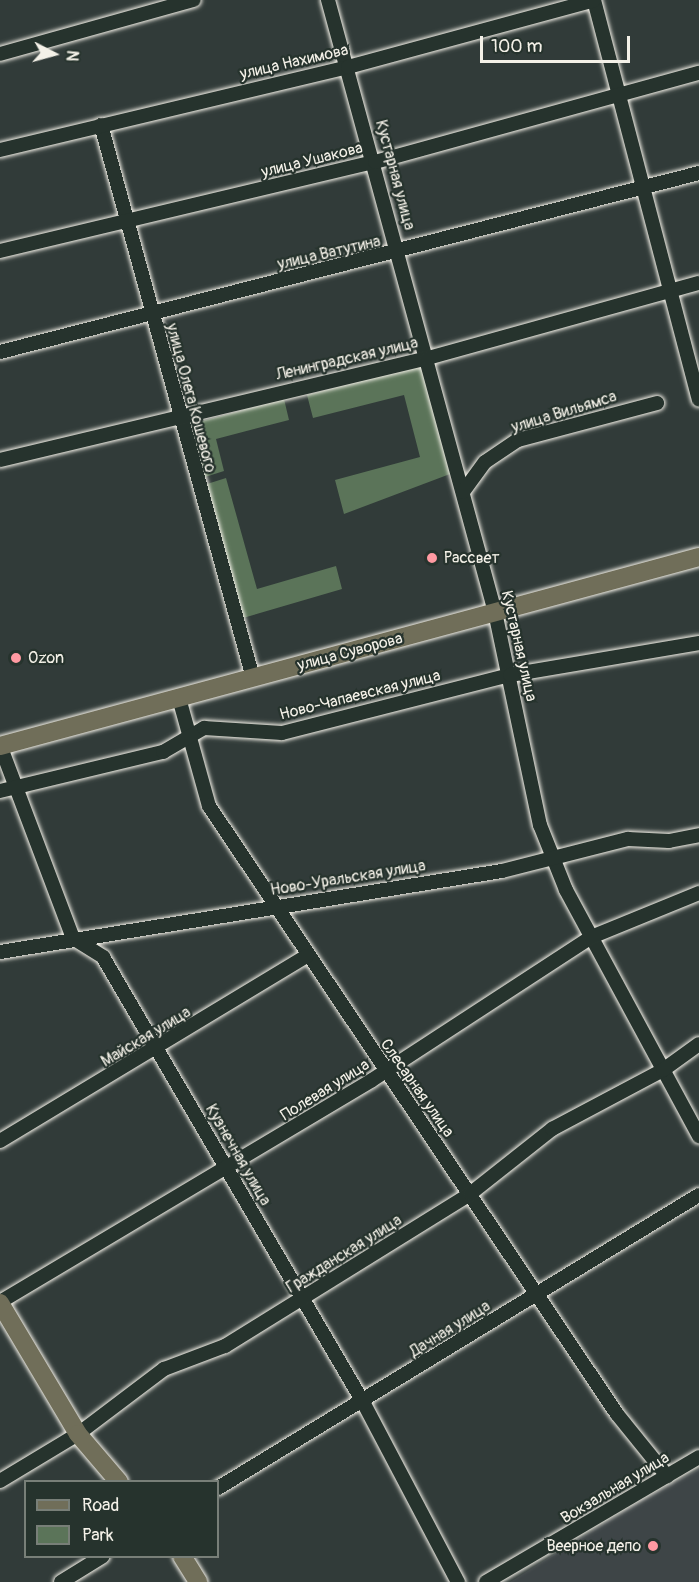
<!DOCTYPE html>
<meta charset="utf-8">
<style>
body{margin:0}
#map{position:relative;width:699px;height:1582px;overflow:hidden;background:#313b39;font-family:Pangolin,sans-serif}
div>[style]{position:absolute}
.built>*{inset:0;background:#3e4547}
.green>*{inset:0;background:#5b7459}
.roads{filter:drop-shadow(0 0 2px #f4f1e8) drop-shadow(0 0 2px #f4f1e8)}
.minor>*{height:14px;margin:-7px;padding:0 7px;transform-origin:7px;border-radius:7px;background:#26332d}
.major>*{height:18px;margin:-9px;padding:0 9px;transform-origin:9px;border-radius:9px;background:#706e59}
.dots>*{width:16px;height:16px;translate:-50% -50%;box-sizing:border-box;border:3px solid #26332d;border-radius:50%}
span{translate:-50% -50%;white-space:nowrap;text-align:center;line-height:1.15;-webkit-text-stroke:4.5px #26332d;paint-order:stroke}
.street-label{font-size:16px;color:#f4f1e8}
.poi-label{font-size:16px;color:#f4f1e8}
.left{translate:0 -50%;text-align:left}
.right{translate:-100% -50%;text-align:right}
.legend{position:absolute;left:24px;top:1480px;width:195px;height:78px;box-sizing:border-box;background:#26332d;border:2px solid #787f78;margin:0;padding:8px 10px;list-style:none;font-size:18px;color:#f4f1e8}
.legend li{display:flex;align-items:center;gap:12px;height:30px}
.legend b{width:30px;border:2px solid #787f78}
.north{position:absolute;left:24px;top:24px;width:60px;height:60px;-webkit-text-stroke:4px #26332d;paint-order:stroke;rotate:96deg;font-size:16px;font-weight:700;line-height:24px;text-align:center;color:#f4f1e8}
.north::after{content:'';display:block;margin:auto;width:21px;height:27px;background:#f4f1e8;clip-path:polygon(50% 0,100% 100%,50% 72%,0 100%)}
.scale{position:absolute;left:480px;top:36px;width:150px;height:27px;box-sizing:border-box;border:3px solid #f4f1e8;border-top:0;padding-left:8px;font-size:18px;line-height:21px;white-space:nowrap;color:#f4f1e8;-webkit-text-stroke:4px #26332d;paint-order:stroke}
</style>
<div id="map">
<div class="built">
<i style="clip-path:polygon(699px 1469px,699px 1582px,510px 1582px,643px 1499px)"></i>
</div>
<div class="green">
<i style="clip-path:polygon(421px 365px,450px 474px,344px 514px,335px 480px,420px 457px,404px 395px,313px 418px,307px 395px)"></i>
<i style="clip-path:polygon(284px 399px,289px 420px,216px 439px,224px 471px,205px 477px,191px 424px)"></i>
<i style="clip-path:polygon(226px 478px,257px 589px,336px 566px,342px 589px,243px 618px,207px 484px)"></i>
</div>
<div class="roads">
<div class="minor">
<i style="left:328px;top:0;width:634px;rotate:74.74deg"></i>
<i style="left:495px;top:612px;width:218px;rotate:78.1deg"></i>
<i style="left:540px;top:825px;width:70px;rotate:68.2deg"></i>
<i style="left:566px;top:890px;width:280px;rotate:61.6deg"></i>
<i style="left:594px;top:0;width:413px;rotate:75.3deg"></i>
<i style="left:0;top:54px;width:201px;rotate:-15.6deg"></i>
<i style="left:101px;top:125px;width:574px;rotate:74.63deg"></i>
<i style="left:0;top:150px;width:358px;rotate:-13.4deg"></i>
<i style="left:348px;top:67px;width:255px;rotate:-15.2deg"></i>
<i style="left:0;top:251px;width:385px;rotate:-13.4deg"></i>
<i style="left:375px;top:162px;width:336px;rotate:-15.4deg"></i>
<i style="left:0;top:352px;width:722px;rotate:-14.36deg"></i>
<i style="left:0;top:460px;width:440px;rotate:-13.4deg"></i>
<i style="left:428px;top:358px;width:281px;rotate:-15.5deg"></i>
<i style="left:463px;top:492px;width:37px;rotate:-54deg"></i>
<i style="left:485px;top:462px;width:40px;rotate:-34deg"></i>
<i style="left:518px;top:440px;width:144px;rotate:-14.9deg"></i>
<i style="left:179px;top:698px;width:112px;rotate:74.5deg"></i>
<i style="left:209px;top:806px;width:732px;rotate:56.14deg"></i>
<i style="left:617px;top:1414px;width:80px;rotate:51.1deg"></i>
<i style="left:0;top:745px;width:206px;rotate:69.3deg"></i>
<i style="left:73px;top:938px;width:36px;rotate:32deg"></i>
<i style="left:103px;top:957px;width:515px;rotate:59.7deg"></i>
<i style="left:363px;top:1402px;width:204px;rotate:62.2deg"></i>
<i style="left:0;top:791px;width:168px;rotate:-13.5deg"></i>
<i style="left:163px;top:752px;width:48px;rotate:-30.3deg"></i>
<i style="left:204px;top:728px;width:78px;rotate:3.7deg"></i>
<i style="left:282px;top:733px;width:235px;rotate:-14.3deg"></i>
<i style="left:510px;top:675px;width:192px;rotate:-9.6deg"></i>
<i style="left:0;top:952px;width:508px;rotate:-9.17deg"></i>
<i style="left:502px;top:871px;width:130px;rotate:-14.3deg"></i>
<i style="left:628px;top:839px;width:41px;rotate:2.8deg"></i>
<i style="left:669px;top:841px;width:31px;rotate:-11deg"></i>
<i style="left:0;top:1141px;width:358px;rotate:-31.1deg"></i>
<i style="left:0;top:1302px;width:433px;rotate:-30.8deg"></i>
<i style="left:372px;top:1080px;width:262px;rotate:-33.1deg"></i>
<i style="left:591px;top:937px;width:117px;rotate:-22.2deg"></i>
<i style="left:0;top:1481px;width:91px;rotate:-31.1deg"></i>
<i style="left:78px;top:1434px;width:108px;rotate:-37.1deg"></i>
<i style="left:164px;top:1369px;width:65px;rotate:-20.7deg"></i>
<i style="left:225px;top:1346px;width:288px;rotate:-31.8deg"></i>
<i style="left:470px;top:1194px;width:105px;rotate:-38.4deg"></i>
<i style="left:552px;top:1129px;width:126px;rotate:-28deg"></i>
<i style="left:663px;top:1070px;width:44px;rotate:-35.8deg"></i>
<i style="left:218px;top:1488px;width:563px;rotate:-31.35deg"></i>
<i style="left:61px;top:1582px;width:49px;rotate:-31.8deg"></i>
<i style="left:486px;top:1582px;width:247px;rotate:-30.4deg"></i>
</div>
<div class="major">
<i style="left:0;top:746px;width:724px;rotate:-15.13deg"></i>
<i style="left:0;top:1303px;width:152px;rotate:59.2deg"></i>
<i style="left:78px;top:1434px;width:63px;rotate:49.5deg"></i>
<i style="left:182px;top:1556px;width:31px;rotate:58deg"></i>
</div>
</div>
<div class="dots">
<i style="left:432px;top:558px;background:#ff9aa2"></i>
<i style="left:16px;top:658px;background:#ff9aa2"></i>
<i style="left:653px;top:1546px;background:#ff9aa2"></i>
</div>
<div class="street-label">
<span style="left:294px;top:62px;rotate:-13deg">улица Нахимова</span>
<span style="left:312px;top:160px;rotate:-14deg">улица Ушакова</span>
<span style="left:395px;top:175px;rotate:75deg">Кустарная улица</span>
<span style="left:329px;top:253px;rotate:-13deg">улица Ватутина</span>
<span style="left:347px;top:359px;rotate:-13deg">Ленинградская улица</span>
<span style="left:191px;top:398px;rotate:75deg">улица Олега Кошевого</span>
<span style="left:564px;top:412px;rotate:-17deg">улица Вильямса</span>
<span style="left:519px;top:646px;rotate:77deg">Кустарная улица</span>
<span style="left:350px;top:652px;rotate:-15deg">улица Суворова</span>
<span style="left:360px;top:695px;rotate:-14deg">Ново-Чапаевская улица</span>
<span style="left:348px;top:878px;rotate:-9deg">Ново-Уральская улица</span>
<span style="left:146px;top:1037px;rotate:-31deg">Майская улица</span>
<span style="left:417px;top:1088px;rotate:55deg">Слесарная улица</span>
<span style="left:325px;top:1090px;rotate:-32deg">Полевая улица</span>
<span style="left:238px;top:1155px;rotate:60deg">Кузнечная улица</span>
<span style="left:344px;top:1254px;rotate:-32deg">Гражданская улица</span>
<span style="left:450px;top:1329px;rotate:-32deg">Дачная улица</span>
<span style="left:615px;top:1488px;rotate:-31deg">Вокзальная улица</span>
</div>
<div class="poi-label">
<span class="left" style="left:444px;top:558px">Рассвет</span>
<span class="left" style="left:28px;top:658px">Ozon</span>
<span class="right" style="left:641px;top:1546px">Веерное депо</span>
</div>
<ul class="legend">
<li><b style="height:8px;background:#706e59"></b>Road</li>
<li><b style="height:16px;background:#5b7459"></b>Park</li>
</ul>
<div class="north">N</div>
<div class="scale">100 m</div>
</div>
